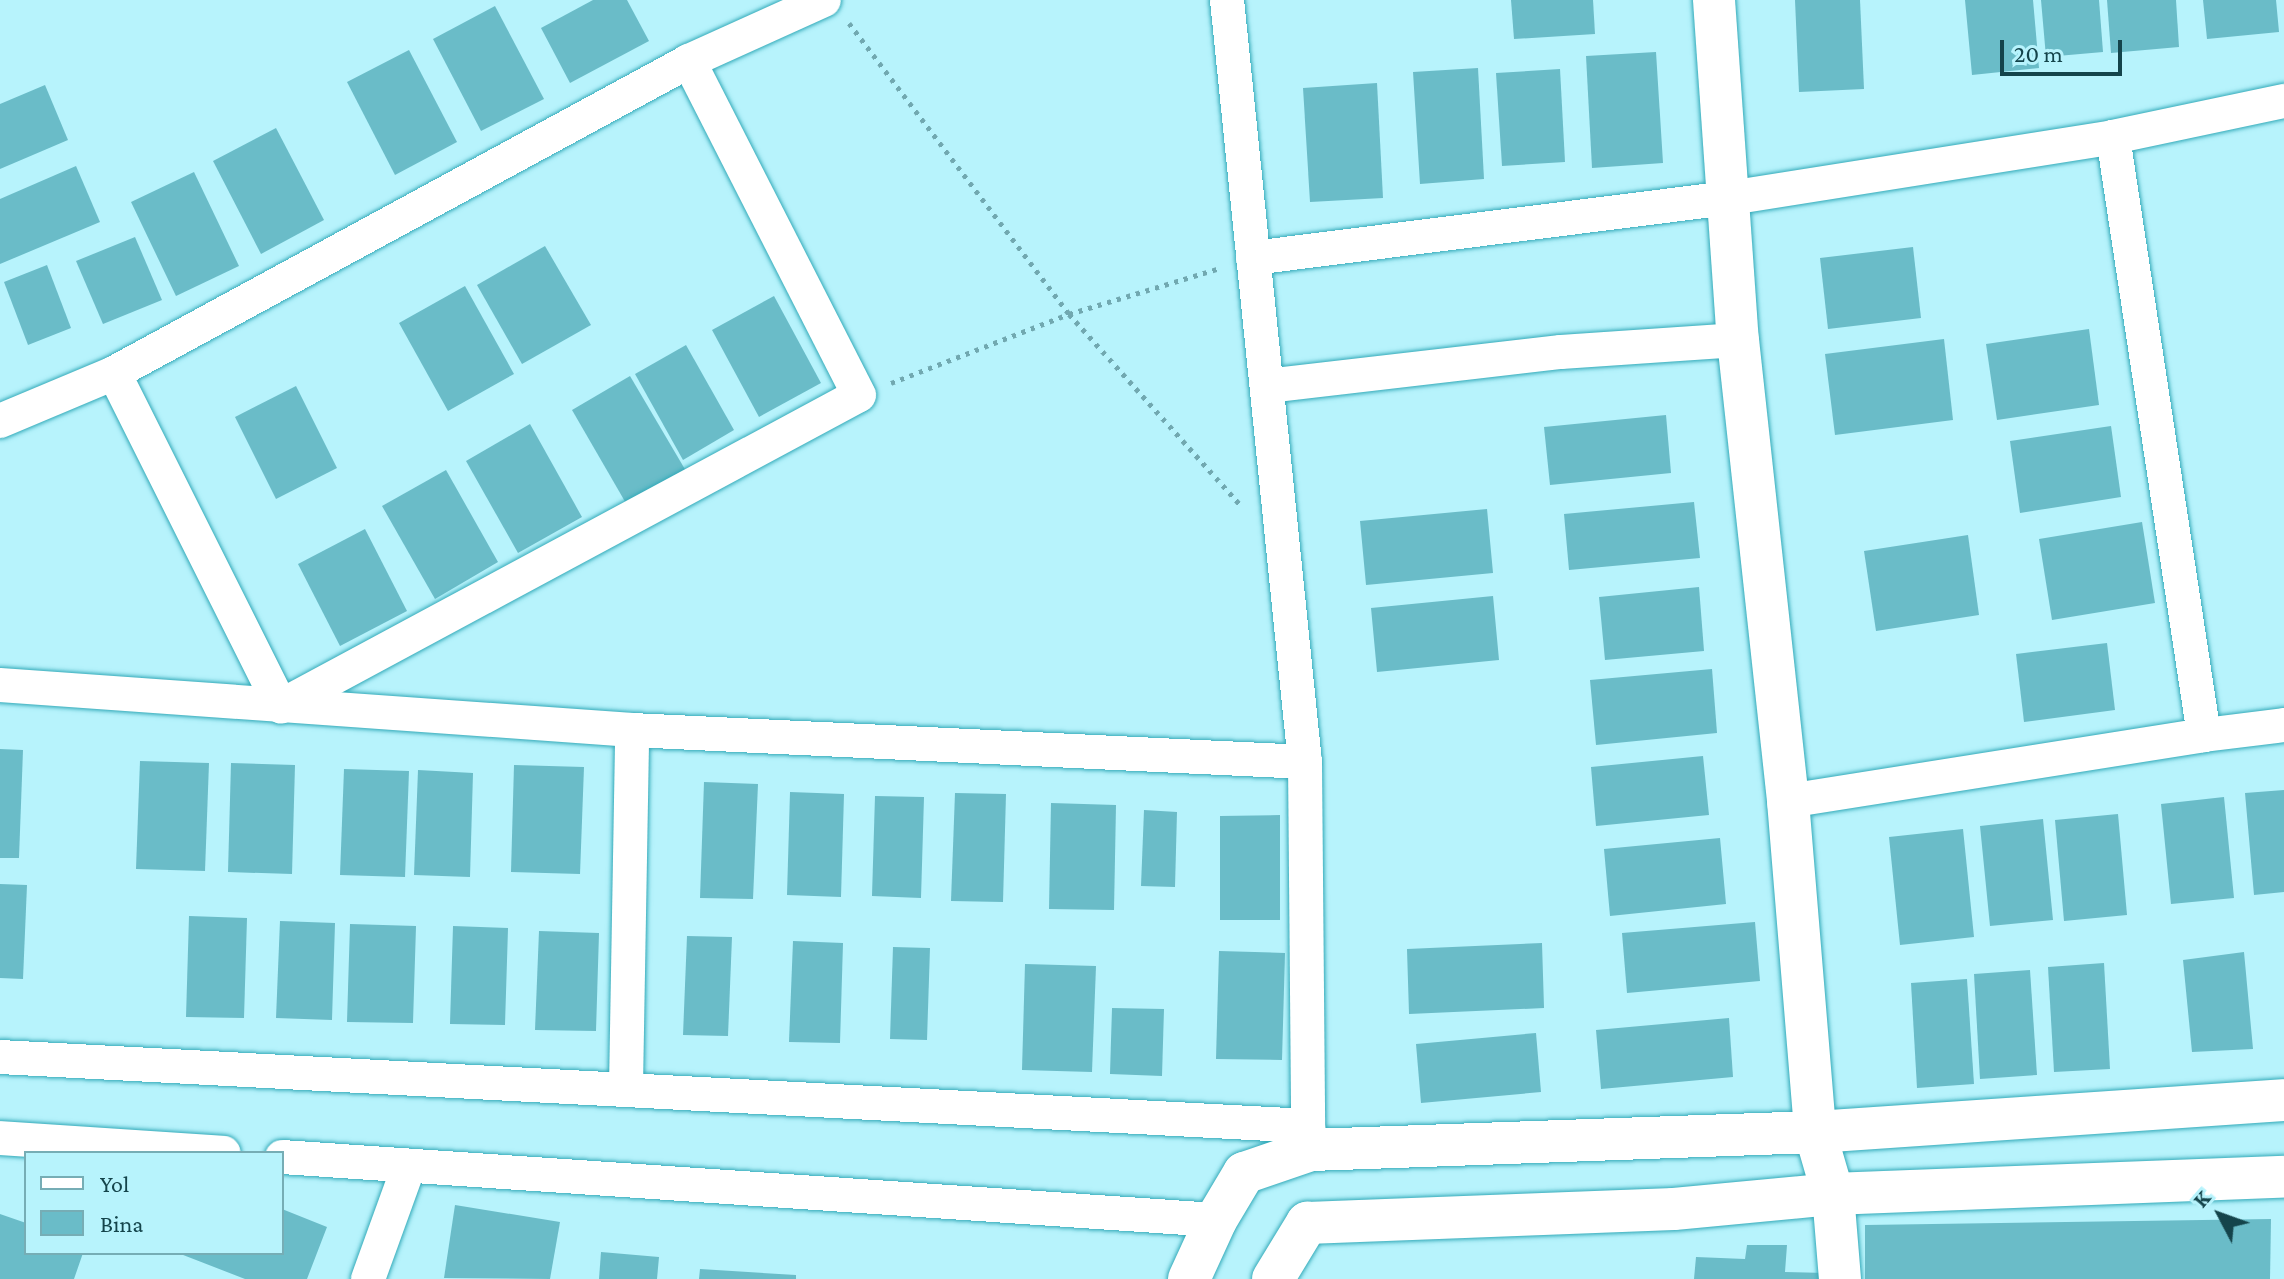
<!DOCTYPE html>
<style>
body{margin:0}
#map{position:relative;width:2284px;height:1279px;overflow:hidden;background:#b7f3fc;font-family:"Crimson Pro",serif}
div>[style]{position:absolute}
.building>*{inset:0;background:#6abcc8}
.path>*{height:5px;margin-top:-2.5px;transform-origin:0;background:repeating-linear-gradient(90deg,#71a8b0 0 4px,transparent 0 10px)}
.roads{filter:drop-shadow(0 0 2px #33aab9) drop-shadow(0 0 2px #33aab9)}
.minor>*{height:34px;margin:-17px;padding:0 17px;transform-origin:17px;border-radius:17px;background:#fff}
.tertiary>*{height:42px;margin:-21px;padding:0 21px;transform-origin:21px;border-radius:21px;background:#fff}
span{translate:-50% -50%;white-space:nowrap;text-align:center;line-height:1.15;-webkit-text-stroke:6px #b7f3fc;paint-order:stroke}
.legend{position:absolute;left:24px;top:1151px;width:260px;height:104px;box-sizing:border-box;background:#b7f3fc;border:2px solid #76adb5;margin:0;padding:10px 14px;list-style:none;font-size:24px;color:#14444b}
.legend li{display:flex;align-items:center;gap:16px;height:40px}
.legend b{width:40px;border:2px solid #76adb5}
.north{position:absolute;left:2180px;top:1175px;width:80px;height:80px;-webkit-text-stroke:6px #b7f3fc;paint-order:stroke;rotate:311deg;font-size:22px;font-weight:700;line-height:32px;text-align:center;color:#14444b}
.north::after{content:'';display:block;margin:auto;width:28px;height:36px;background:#14444b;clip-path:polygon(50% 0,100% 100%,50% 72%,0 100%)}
.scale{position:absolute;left:2000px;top:40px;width:122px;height:36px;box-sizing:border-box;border:4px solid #14444b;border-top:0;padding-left:10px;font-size:24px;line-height:28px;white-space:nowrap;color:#14444b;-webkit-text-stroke:6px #b7f3fc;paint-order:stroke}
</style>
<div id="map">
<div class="building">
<i style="clip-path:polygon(593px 0,627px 0,649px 41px,570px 83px,541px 28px)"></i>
<i style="clip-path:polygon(1511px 0,1593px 0,1595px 34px,1514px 39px)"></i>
<i style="clip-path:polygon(1795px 0,1860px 0,1864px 89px,1799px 92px)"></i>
<i style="clip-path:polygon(1965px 0,2033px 0,2039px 68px,1972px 75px)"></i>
<i style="clip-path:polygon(2041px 0,2099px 0,2103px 52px,2046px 57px)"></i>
<i style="clip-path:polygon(2107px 0,2176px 0,2179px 47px,2111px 53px)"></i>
<i style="clip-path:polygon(2203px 0,2276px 0,2279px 32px,2207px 39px)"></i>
<i style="clip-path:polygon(495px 6px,544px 99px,481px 131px,433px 39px)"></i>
<i style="clip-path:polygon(409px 50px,457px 142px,395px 175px,347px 82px)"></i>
<i style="clip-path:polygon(1656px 52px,1663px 163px,1592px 168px,1586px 56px)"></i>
<i style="clip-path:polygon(1478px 68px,1484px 179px,1420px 184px,1413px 72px)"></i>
<i style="clip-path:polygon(1560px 69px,1565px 162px,1502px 166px,1496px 73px)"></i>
<i style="clip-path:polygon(1377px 83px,1383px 198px,1310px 202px,1303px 88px)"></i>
<i style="clip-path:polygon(45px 85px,68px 140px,0 169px,0 104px)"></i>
<i style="clip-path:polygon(276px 128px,324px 220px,261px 254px,213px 161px)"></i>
<i style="clip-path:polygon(76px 166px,100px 222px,0 264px,0 199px)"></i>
<i style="clip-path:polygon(194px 172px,239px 266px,176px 296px,131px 202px)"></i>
<i style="clip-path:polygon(135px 237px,162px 300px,103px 324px,76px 261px)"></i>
<i style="clip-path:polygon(545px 246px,591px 325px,522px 364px,477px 285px)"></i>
<i style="clip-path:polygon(1913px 247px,1921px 318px,1828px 329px,1820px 258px)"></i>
<i style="clip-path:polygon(47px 265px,71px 328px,28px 345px,4px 282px)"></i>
<i style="clip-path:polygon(465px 286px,514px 374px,448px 411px,399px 323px)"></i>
<i style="clip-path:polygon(774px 296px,821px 383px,759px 417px,712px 330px)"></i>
<i style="clip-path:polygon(2089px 329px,2099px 405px,1997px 420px,1986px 344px)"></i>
<i style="clip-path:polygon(1944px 339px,1953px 420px,1835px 435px,1825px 354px)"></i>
<i style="clip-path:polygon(686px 345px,734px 430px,683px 460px,635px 374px)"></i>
<i style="clip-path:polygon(630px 376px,686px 471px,627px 505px,572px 410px)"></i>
<i style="clip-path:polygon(296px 386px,337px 468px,276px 499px,235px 417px)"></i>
<i style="clip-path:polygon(1666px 415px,1671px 473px,1550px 485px,1544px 427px)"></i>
<i style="clip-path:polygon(530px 424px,582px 517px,518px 553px,466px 461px)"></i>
<i style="clip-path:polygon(2111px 426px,2121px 497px,2020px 513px,2010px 441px)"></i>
<i style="clip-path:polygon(446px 470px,498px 562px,435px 599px,382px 506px)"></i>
<i style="clip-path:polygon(1694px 502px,1700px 558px,1569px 570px,1564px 514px)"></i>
<i style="clip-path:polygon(1487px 509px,1493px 573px,1366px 585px,1360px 521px)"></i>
<i style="clip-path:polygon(2142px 522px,2155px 603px,2052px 620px,2039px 539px)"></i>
<i style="clip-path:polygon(365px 529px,407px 611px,340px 646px,298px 564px)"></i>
<i style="clip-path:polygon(1968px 535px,1979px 615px,1876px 631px,1864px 551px)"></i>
<i style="clip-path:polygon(1699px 587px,1704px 651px,1605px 660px,1599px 597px)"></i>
<i style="clip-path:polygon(1493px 596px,1499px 660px,1377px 672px,1371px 608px)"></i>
<i style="clip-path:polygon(2107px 643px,2115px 710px,2024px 722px,2016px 654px)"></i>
<i style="clip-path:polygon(1712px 669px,1717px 733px,1596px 745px,1590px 680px)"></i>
<i style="clip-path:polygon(0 749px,23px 750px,19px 858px,0 858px)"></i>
<i style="clip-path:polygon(1703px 756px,1709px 815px,1596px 826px,1591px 767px)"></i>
<i style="clip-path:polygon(140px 761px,209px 763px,205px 871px,136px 869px)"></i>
<i style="clip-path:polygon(231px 763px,295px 765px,292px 874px,228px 872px)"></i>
<i style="clip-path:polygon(514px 765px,584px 767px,580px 874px,511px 872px)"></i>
<i style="clip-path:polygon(344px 769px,409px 771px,405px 877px,340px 875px)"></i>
<i style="clip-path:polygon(418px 770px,473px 773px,470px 877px,414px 875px)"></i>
<i style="clip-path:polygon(704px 782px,758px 784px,753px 899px,700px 898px)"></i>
<i style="clip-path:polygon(2284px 790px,2284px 892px,2254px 895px,2245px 793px)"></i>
<i style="clip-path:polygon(790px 792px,844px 794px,841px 897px,787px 895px)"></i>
<i style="clip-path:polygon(955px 793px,1006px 794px,1003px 902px,951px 901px)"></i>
<i style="clip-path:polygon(875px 796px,924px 797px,921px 898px,872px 896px)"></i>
<i style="clip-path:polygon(2224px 797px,2234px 898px,2171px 904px,2161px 804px)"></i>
<i style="clip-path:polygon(1051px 803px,1116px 805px,1114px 910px,1049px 909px)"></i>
<i style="clip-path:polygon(1144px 810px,1177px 812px,1175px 887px,1141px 886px)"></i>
<i style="clip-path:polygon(2118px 814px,2127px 915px,2064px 921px,2055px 820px)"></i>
<i style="clip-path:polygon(1280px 815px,1280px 920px,1220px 920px,1220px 816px)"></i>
<i style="clip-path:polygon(2043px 819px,2053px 920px,1990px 926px,1980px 826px)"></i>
<i style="clip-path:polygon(1963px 829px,1974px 937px,1900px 945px,1889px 837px)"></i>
<i style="clip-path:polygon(1720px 838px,1726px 904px,1610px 916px,1604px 849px)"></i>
<i style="clip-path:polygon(0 884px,27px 885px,23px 979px,0 978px)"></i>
<i style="clip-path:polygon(189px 916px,247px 918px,244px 1018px,186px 1017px)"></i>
<i style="clip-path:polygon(280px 921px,335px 923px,332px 1020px,276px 1018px)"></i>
<i style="clip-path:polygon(1755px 922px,1760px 981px,1627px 993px,1622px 933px)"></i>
<i style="clip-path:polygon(350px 924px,416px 926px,413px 1023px,347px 1022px)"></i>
<i style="clip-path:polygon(453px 926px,508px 928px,505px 1025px,450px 1024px)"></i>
<i style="clip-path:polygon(539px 931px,599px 933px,596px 1031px,535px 1030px)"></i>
<i style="clip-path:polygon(687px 936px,732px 937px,728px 1036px,683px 1035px)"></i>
<i style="clip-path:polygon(793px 941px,843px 943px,840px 1043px,789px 1042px)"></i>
<i style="clip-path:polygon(1542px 943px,1544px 1008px,1409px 1014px,1407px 949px)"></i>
<i style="clip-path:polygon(893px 947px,930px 948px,927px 1040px,890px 1039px)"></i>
<i style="clip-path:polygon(1219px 951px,1285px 953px,1282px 1060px,1216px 1059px)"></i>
<i style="clip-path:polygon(2244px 952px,2253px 1049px,2192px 1052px,2183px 960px)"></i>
<i style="clip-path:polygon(2104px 963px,2110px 1069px,2054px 1072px,2048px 967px)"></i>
<i style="clip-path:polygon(1025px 964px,1096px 966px,1092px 1072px,1022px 1070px)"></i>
<i style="clip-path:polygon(2030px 970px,2037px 1075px,1980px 1079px,1974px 974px)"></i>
<i style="clip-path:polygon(1967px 979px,1974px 1084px,1917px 1088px,1911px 983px)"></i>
<i style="clip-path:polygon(1112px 1008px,1164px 1009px,1162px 1076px,1110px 1074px)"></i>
<i style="clip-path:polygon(1729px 1018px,1733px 1077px,1601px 1089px,1596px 1030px)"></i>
<i style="clip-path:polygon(1536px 1033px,1541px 1092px,1421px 1103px,1416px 1044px)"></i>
<i style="clip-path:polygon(455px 1205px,560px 1222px,550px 1279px,444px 1278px)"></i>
<i style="clip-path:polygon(282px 1209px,327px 1227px,307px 1279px,245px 1279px,178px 1253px,282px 1253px)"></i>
<i style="clip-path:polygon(0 1214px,26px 1223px,26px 1253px,83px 1253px,74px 1279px,0 1279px)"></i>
<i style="clip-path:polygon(2271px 1219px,2270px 1279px,1865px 1279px,1865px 1225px)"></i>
<i style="clip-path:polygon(1747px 1245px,1787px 1245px,1785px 1272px,1827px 1273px,1827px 1279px,1694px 1279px,1696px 1257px,1745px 1259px)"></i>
<i style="clip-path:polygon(601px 1252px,659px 1257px,657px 1279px,599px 1279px)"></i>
<i style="clip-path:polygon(700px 1269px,796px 1275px,796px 1279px,699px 1279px)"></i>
</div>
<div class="path">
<i style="left:849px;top:23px;width:365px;rotate:52.9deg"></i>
<i style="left:1069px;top:314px;width:258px;rotate:48.1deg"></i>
<i style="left:891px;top:383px;width:191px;rotate:-21.2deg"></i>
<i style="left:1069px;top:314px;width:155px;rotate:-16.9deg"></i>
</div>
<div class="roads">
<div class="minor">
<i style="left:1227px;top:0;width:766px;rotate:84.16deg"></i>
<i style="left:1305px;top:762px;width:364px;rotate:89.5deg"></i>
<i style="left:2113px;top:137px;width:605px;rotate:81.35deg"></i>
<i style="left:1253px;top:258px;width:481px;rotate:-7.2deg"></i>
<i style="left:1730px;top:198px;width:388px;rotate:-9deg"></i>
<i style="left:2113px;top:137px;width:175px;rotate:-11.9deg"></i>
<i style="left:114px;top:373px;width:373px;rotate:63.4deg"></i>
<i style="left:281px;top:706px;width:656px;rotate:-28.28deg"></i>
<i style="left:859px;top:395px;width:375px;rotate:-117deg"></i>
<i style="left:1267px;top:386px;width:296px;rotate:-6.6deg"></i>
<i style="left:1561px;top:352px;width:177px;rotate:-3.9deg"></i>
<i style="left:0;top:421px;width:124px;rotate:-22.8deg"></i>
<i style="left:114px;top:373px;width:654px;rotate:-28.48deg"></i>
<i style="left:689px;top:61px;width:148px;rotate:-24.3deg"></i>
<i style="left:0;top:685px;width:634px;rotate:4.07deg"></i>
<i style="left:632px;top:730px;width:674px;rotate:2.72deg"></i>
<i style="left:1788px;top:801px;width:421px;rotate:-9deg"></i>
<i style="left:2204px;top:735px;width:81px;rotate:-7.1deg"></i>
<i style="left:0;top:1057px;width:1310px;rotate:3.02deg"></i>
<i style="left:1308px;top:1126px;width:24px;rotate:83deg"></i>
<i style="left:626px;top:1087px;width:357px;rotate:-89deg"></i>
<i style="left:0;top:1138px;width:224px;rotate:3.8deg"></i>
<i style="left:282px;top:1157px;width:936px;rotate:3.86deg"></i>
<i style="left:368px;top:1279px;width:120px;rotate:-70.1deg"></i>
</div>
<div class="tertiary">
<i style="left:1714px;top:0;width:341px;rotate:86deg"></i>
<i style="left:1738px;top:340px;width:464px;rotate:83.8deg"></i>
<i style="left:1788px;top:801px;width:332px;rotate:85.3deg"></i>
<i style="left:1815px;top:1132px;width:65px;rotate:73.8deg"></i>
<i style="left:1833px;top:1194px;width:85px;rotate:85.3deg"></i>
<i style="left:1189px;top:1279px;width:65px;rotate:-65.4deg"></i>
<i style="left:1216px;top:1220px;width:55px;rotate:-59.2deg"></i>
<i style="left:1244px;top:1173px;width:71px;rotate:-18.9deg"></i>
<i style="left:1311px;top:1150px;width:504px;rotate:-2.05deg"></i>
<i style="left:1815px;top:1132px;width:470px;rotate:-3.9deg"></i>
<i style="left:1273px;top:1279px;width:66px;rotate:-58.7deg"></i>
<i style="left:1307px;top:1223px;width:367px;rotate:-2.2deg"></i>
<i style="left:1674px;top:1209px;width:160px;rotate:-5.4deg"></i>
<i style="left:1833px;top:1194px;width:451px;rotate:-2.2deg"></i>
</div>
</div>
<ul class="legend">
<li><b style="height:10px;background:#fff"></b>Yol</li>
<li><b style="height:22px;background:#6abcc8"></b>Bina</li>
</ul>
<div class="north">K</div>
<div class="scale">20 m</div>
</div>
